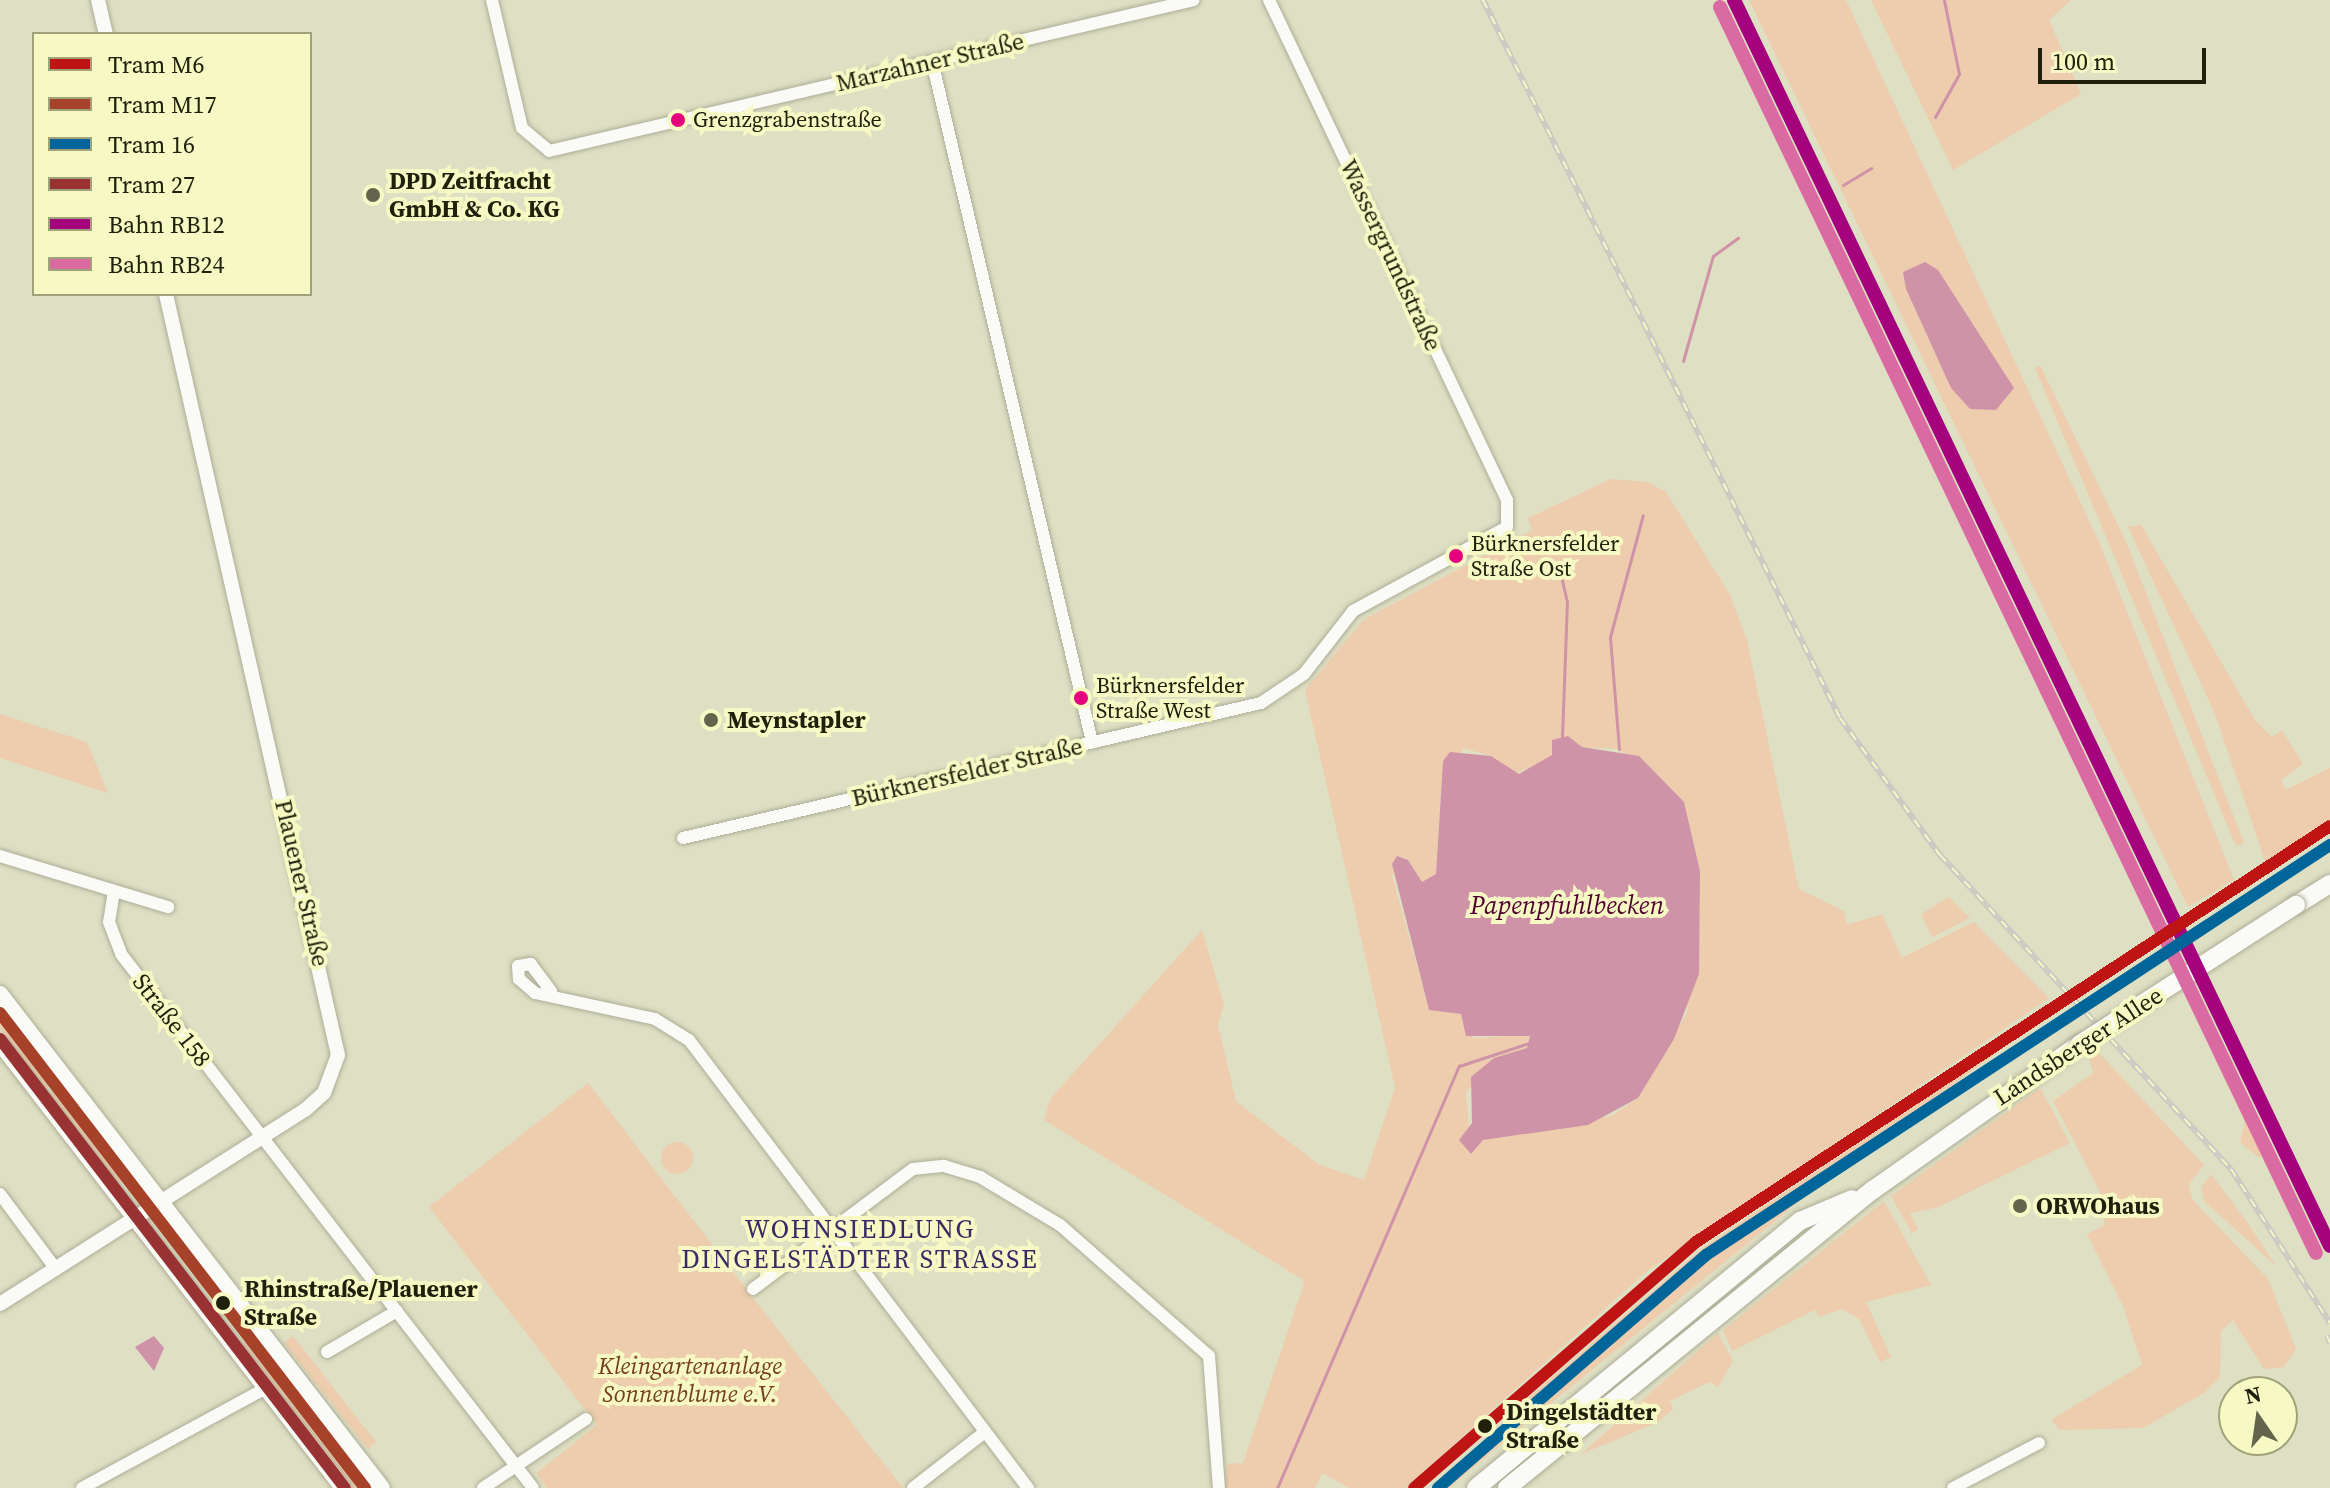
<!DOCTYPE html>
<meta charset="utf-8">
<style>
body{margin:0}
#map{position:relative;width:2330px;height:1488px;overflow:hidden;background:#dedfc3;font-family:"Source Serif 4",serif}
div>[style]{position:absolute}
.green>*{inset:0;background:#edcdad}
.round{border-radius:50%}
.water>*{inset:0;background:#cf93a8}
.stream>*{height:3px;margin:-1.5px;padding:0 1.5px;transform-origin:1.5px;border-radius:1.5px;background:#cf93a8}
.roads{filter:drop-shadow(0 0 2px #adae98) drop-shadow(0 0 2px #adae98)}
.minor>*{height:12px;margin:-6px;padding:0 6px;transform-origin:6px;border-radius:6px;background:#fafaf6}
.tertiary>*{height:14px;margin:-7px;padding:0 7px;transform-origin:7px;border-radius:7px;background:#fafaf6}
.secondary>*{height:16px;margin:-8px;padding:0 8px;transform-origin:8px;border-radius:8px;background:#fafaf6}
.primary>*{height:18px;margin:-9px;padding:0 9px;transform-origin:9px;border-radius:9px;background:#fafaf6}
.rail>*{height:6px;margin-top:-3px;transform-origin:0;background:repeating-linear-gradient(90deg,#f6f9c3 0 9px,#cbcbc4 0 18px);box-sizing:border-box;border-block:2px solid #cbcbc4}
.bridges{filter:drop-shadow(0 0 2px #adae98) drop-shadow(0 0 2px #adae98)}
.primary-bridge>*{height:18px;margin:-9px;padding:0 9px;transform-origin:9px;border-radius:9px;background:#fafaf6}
.rail-1>*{height:14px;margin:-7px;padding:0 7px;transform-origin:7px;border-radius:7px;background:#a5027d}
.rail-2>*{height:14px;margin:-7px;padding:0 7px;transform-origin:7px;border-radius:7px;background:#da6ba2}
.tram-1>*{height:12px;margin:-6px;padding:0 6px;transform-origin:6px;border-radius:6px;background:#be1414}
.tram-2>*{height:12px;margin:-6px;padding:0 6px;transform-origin:6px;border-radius:6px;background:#a6422a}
.tram-3>*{height:12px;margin:-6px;padding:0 6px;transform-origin:6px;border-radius:6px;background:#069}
.tram-4>*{height:12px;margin:-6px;padding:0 6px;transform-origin:6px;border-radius:6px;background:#933}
.dots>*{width:22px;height:22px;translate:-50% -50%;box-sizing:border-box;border:4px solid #f6f9c3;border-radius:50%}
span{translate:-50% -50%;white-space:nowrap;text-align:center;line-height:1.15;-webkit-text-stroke:8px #f6f9c3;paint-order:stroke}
.bus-label{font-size:22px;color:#20210c}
.left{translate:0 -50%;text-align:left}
.street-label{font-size:24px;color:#20210c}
.poi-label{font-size:24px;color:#20210c;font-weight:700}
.stop-label{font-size:24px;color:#20210c;font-weight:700}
.park-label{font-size:24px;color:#743e1a;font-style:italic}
.water-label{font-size:26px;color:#520032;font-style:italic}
.neighbourhood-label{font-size:26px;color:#382a65;letter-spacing:2px}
.legend{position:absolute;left:32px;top:32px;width:280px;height:264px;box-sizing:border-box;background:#f6f9c3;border:2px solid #a0a37a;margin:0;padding:10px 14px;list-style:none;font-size:24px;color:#20210c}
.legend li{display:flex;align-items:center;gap:16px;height:40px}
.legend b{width:40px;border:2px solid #a0a37a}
.north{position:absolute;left:2218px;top:1376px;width:80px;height:80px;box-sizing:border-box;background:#f6f9c3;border:2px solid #a0a37a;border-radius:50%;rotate:347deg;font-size:22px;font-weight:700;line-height:32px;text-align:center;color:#20210c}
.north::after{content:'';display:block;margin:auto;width:28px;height:36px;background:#62644c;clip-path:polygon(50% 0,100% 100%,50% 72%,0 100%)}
.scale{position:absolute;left:2038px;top:48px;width:168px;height:36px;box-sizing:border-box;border:4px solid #20210c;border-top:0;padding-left:10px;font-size:24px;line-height:28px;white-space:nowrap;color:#20210c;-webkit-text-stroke:6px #f6f9c3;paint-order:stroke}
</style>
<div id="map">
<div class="green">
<i style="clip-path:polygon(evenodd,1749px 0,1846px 0,2099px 542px,2234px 880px,2188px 907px,1749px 0,1938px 270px,1951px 387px,1906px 289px,1938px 270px)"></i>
<i style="clip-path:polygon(1871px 0,2071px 0,2049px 20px,2081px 94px,1953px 170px)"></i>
<i style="clip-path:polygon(2040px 365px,2126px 542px,2244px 843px,2236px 846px,2035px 368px)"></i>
<i style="clip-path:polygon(evenodd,1611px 479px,1648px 482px,1666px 492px,1729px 593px,1747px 640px,1799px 889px,1844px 911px,1847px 925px,1882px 914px,1902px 958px,1974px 922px,2049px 998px,1647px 1271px,1405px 1488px,1349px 1488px,1323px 1473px,1315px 1488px,1223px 1488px,1228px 1464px,1243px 1463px,1305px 1281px,1044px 1120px,1051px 1098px,1202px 930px,1224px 1005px,1218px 1025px,1236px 1101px,1318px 1164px,1364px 1180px,1395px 1088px,1305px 690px,1363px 620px,1532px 530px,1528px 518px,1611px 479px,1582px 747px,1619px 749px,1684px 802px,1700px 871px,1687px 1012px,1638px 1098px,1612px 1116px,1483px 1140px,1471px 1153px,1466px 1093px,1494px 1058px,1527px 1048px,1530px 1035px,1474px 1038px,1461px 1014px,1429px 1010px,1392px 875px,1408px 860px,1422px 882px,1436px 874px,1441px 791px,1463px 748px,1491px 756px,1513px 774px,1582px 747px)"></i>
<i style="clip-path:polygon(2141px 525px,2255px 720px,2272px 737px,2282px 730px,2303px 764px,2281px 780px,2286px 790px,2330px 768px,2330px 821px,2265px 861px,2215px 714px,2128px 527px)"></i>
<i style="clip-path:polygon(0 714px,87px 742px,108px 793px,0 758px)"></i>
<i style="clip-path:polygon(1949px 897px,1970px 918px,1932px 937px,1921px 914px)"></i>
<i style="clip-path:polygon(0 1005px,56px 1076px,44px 1091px,0 1027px)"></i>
<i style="clip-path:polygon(2056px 1009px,1850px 1160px,1517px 1431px,1506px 1417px,1704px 1247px)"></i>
<i style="clip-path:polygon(2098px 1052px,2204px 1165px,2189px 1184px,2192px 1199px,2268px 1279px,2296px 1349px,2284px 1367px,2264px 1369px,2233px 1320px,2221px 1331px,2220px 1377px,2204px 1393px,2143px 1428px,2060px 1430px,2051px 1420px,2142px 1365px,2123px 1306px,2087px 1234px,2105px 1225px,2100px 1192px,2053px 1101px,2093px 1073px,2089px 1058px)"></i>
<i style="clip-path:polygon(2229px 1062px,2267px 1146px,2259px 1158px,2240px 1142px,2245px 1122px,2219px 1068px)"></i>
<i style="clip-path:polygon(588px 1083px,750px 1294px,903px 1488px,547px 1488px,536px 1473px,597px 1425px,429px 1207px)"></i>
<i style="clip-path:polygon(2040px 1088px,2070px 1143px,1939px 1207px,1910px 1213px,1918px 1230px,1912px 1233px,1891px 1196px)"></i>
<i style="clip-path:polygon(56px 1090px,129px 1184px,111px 1179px,47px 1095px)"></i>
<i class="round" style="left:661px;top:1142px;width:32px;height:32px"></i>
<i style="clip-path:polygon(2211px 1174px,2249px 1225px,2276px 1266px,2204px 1201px,2201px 1188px)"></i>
<i style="clip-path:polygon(1884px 1201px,1931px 1285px,1866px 1302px,1891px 1357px,1880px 1362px,1859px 1319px,1842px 1309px,1819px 1317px,1815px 1310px,1732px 1351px,1723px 1330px)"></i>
<i style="clip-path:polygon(255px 1333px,375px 1488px,349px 1488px,239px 1346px)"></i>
<i style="clip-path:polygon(1718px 1333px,1733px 1361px,1718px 1387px,1710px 1382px,1670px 1401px,1673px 1409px,1657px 1423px,1581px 1454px)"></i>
<i style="clip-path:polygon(293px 1336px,376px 1442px,368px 1449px,284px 1343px)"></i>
<i style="clip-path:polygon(1502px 1426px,1513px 1434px,1449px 1488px,1434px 1488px)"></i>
</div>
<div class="water">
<i style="clip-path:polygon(1925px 262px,1938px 270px,2014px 388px,1996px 410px,1970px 409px,1951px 388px,1906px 289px,1903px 272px)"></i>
<i style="clip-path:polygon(1568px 736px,1582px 747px,1639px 756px,1684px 802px,1700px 871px,1699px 974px,1674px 1039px,1638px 1098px,1588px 1125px,1483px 1140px,1471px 1154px,1459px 1140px,1472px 1123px,1471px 1077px,1494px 1058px,1527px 1048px,1530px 1036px,1466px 1036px,1461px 1014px,1429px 1010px,1392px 864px,1397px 856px,1408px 860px,1422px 882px,1436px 874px,1443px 761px,1450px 752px,1491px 756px,1519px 774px,1552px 755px,1552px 740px)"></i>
<i style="clip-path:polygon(154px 1336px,164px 1348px,154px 1371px,135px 1347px)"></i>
</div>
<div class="stream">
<i style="left:1935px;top:117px;width:49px;rotate:-60.8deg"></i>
<i style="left:1959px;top:74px;width:76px;rotate:-101.5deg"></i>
<i style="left:1843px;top:185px;width:33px;rotate:-31deg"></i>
<i style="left:1683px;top:361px;width:109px;rotate:-74.1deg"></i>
<i style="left:1713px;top:256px;width:31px;rotate:-36deg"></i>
<i style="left:1558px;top:563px;width:39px;rotate:77deg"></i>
<i style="left:1567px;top:601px;width:137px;rotate:92.1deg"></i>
<i style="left:1619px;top:749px;width:112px;rotate:-94.6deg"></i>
<i style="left:1610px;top:637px;width:126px;rotate:-74.9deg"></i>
<i style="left:1277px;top:1488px;width:460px;rotate:-66.7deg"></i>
<i style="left:1459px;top:1066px;width:77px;rotate:-18.2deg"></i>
</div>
<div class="roads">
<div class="minor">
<i style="left:492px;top:0;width:131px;rotate:76.8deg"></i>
<i style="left:522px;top:128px;width:35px;rotate:40deg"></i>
<i style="left:549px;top:151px;width:662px;rotate:-13.18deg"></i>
<i style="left:932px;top:61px;width:700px;rotate:76.78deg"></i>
<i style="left:683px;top:838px;width:594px;rotate:-13.15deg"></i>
<i style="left:1261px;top:703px;width:52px;rotate:-34deg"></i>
<i style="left:1304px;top:674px;width:80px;rotate:-52.1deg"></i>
<i style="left:1353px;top:611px;width:175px;rotate:-28.6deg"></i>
<i style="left:1507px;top:527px;width:27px;rotate:-90deg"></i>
<i style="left:1507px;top:500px;width:554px;rotate:-115.45deg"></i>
<i style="left:0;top:856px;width:176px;rotate:16.9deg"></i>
<i style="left:114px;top:891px;width:31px;rotate:99deg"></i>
<i style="left:109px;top:922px;width:34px;rotate:69deg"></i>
<i style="left:121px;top:954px;width:674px;rotate:52.35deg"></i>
<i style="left:551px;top:991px;width:34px;rotate:-127deg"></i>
<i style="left:531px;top:964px;width:13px;rotate:171deg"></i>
<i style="left:518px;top:966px;width:13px;rotate:86deg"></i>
<i style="left:519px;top:979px;width:21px;rotate:41deg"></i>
<i style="left:535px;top:993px;width:123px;rotate:12.2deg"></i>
<i style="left:655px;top:1019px;width:40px;rotate:32deg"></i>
<i style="left:689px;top:1040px;width:562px;rotate:52.89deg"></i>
<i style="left:0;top:1194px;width:94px;rotate:53.3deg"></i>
<i style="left:753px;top:1289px;width:200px;rotate:-36.9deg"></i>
<i style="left:913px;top:1169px;width:31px;rotate:-6deg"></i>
<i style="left:944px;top:1166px;width:38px;rotate:17deg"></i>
<i style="left:980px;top:1177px;width:93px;rotate:31deg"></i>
<i style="left:1060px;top:1225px;width:198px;rotate:41.3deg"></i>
<i style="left:1209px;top:1356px;width:132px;rotate:85.7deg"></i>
<i style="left:327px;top:1352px;width:81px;rotate:-30.4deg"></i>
<i style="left:82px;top:1488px;width:209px;rotate:-28.5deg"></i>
<i style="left:483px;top:1488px;width:124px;rotate:-33.8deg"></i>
<i style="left:913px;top:1488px;width:91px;rotate:-37.9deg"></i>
<i style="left:1953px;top:1488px;width:97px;rotate:-27.6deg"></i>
</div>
<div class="tertiary">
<i style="left:98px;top:0;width:35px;rotate:77deg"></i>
<i style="left:0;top:1304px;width:361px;rotate:-32.5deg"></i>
<i style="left:305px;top:1110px;width:25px;rotate:-42deg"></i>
<i style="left:324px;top:1093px;width:40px;rotate:-69.8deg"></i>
<i style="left:338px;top:1055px;width:780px;rotate:-102.74deg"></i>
</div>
<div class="secondary">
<i style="left:0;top:994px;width:624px;rotate:52.29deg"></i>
<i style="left:0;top:1043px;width:562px;rotate:52.38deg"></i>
</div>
<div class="primary">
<i style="left:2296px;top:905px;width:40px;rotate:-32deg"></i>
<i style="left:1476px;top:1488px;width:420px;rotate:-39.5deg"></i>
<i style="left:1800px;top:1221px;width:56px;rotate:-22.9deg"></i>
<i style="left:1507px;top:1488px;width:472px;rotate:-39.2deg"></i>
<i style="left:1873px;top:1190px;width:253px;rotate:-35.2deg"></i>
</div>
</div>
<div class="rail">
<i style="left:1483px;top:0;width:802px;rotate:63.56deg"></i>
<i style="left:1840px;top:718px;width:170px;rotate:53.9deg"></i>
<i style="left:1940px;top:855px;width:428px;rotate:47.2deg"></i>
<i style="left:2231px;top:1169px;width:183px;rotate:57.3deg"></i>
<i style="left:2327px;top:1336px;width:8px;rotate:67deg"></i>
</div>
<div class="bridges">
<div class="primary-bridge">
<i style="left:2080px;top:1044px;width:257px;rotate:-32.8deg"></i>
</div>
</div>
<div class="rail-1">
<i style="left:1734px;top:0;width:1381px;rotate:64.44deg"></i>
</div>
<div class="rail-2">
<i style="left:1720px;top:7px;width:1381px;rotate:64.44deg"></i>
</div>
<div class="tram-1">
<i style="left:1414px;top:1488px;width:374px;rotate:-41.1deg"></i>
<i style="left:1696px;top:1242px;width:758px;rotate:-33.27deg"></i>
</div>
<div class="tram-2">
<i style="left:0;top:1013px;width:599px;rotate:52.46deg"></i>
</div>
<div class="tram-3">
<i style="left:1438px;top:1488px;width:355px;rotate:-41deg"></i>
<i style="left:1706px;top:1255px;width:747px;rotate:-33.31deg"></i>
</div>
<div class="tram-4">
<i style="left:0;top:1039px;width:566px;rotate:52.46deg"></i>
</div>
<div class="dots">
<i style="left:678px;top:120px;background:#e5007d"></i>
<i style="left:373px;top:195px;background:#62644c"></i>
<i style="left:1456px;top:556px;background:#e5007d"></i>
<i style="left:1081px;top:698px;background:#e5007d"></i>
<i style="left:711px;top:720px;background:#62644c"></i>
<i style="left:2020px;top:1206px;background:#62644c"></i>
<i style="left:223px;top:1303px;background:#20210c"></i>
<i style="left:1485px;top:1426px;background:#20210c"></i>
</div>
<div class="bus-label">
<span class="left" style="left:693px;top:120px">Grenzgrabenstraße</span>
<span class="left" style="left:1471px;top:556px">Bürknersfelder<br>Straße Ost</span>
<span class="left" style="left:1096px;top:698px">Bürknersfelder<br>Straße West</span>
</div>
<div class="street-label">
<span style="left:930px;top:62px;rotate:-13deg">Marzahner Straße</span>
<span style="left:1391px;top:255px;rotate:65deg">Wassergrundstraße</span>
<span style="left:967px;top:772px;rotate:-13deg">Bürknersfelder Straße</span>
<span style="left:302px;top:883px;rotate:77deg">Plauener Straße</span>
<span style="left:172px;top:1020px;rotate:52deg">Straße 158</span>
<span style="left:2078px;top:1046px;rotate:-33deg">Landsberger Allee</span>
</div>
<div class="poi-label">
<span class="left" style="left:389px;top:195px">DPD Zeitfracht<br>GmbH &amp; Co. KG</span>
<span class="left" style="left:727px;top:720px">Meynstapler</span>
<span class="left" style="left:2036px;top:1206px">ORWOhaus</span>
</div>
<div class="stop-label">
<span class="left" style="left:244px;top:1303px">Rhinstraße/Plauener<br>Straße</span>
<span class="left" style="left:1506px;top:1426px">Dingelstädter<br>Straße</span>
</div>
<div class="park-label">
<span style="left:690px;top:1380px">Kleingartenanlage<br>Sonnenblume e.V.</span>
</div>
<div class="water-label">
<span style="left:1567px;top:906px">Papenpfuhlbecken</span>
</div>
<div class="neighbourhood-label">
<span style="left:860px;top:1245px">WOHNSIEDLUNG<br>DINGELSTÄDTER STRASSE</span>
</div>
<ul class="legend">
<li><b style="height:10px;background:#be1414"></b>Tram M6</li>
<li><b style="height:10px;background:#a6422a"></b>Tram M17</li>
<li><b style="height:10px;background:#069"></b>Tram 16</li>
<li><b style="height:10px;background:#933"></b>Tram 27</li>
<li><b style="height:10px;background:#a5027d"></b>Bahn RB12</li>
<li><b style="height:10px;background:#da6ba2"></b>Bahn RB24</li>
</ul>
<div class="north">N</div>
<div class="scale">100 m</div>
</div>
